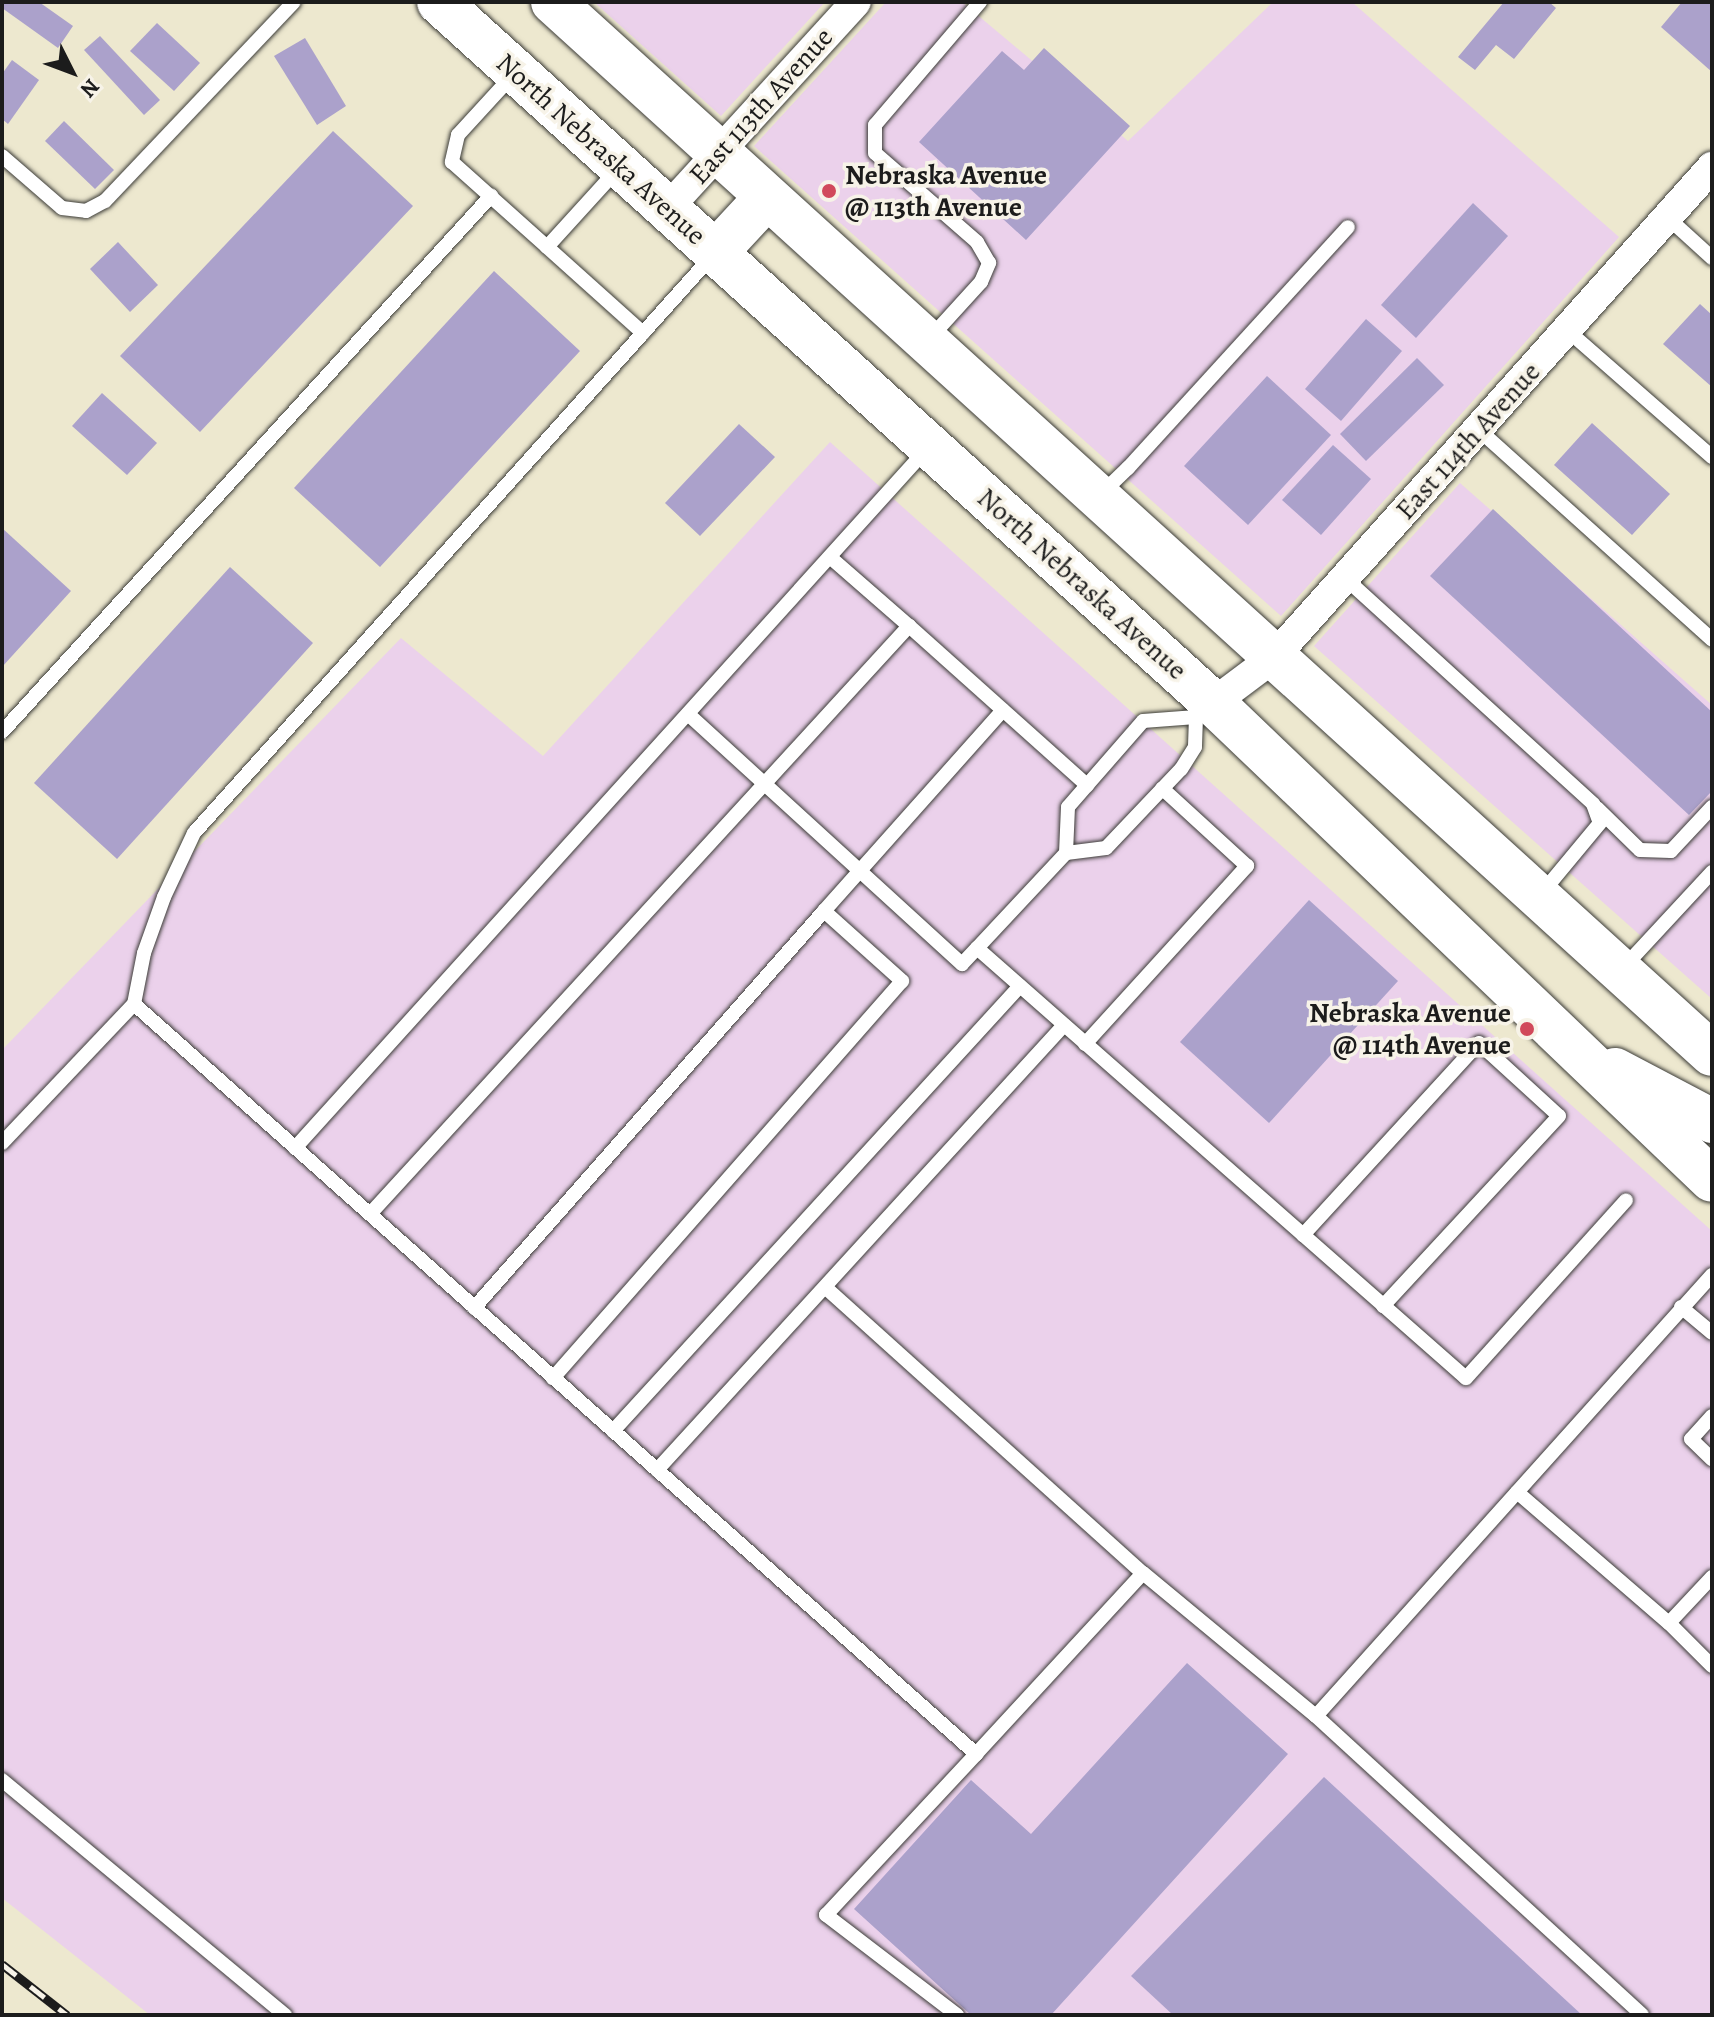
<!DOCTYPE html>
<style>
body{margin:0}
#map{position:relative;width:1714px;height:2017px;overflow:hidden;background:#ede8cf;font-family:Alegreya,serif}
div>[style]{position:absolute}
.built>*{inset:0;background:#ebd1eb}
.building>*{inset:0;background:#aba1cb}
.roads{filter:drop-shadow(0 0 2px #3b3b37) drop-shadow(0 0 2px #3b3b37)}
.lane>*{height:14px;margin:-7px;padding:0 7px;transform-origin:7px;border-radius:7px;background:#fff}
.street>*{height:30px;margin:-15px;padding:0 15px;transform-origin:15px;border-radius:15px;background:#fff}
.primary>*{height:44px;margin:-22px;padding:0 22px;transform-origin:22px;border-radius:22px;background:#fff}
.rail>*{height:9px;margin-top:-4.5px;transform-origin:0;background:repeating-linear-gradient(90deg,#f7f3e8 0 18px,#1c1c1c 0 36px);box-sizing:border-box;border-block:2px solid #1c1c1c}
.dots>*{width:22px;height:22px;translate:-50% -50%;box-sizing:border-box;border:4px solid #f7f3e8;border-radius:50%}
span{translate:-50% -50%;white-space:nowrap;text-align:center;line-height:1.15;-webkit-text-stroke:7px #f7f3e8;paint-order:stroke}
.street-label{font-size:28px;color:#1c1c1c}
.poi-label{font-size:28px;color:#1c1c1c;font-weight:700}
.left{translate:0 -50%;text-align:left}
.right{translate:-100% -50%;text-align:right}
.frame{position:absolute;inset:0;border:4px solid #1c1c1c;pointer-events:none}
.north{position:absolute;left:32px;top:32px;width:80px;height:80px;-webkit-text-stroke:6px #f7f3e8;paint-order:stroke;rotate:132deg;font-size:22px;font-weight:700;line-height:32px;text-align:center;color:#1c1c1c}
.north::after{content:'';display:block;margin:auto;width:28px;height:36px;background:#1c1c1c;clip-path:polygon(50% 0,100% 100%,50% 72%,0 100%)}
</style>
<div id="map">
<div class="built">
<i style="clip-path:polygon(594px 2px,825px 2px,721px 116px)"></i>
<i style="clip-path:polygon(886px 2px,962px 2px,1128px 141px,1273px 2px,1352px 2px,1619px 237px,1281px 616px,754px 146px)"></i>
<i style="clip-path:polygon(830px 442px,1712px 1231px,1712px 2015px,150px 2015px,2px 1898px,2px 1050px,401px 638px,543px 756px)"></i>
<i style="clip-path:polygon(1460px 483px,1712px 705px,1712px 999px,1314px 646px)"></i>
</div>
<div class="building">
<i style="clip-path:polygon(2px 2px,39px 2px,73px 26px,58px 48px,2px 8px)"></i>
<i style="clip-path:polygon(1504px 2px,1549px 2px,1556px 8px,1514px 59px,1496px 45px,1475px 70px,1458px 57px)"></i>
<i style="clip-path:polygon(1682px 2px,1712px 2px,1712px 72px,1661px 27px)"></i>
<i style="clip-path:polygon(157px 23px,200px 63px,174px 91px,130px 51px)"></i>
<i style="clip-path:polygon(100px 36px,160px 100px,144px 115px,84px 50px)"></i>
<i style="clip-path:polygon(305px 38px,346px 106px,317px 125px,274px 56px)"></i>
<i style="clip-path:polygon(1044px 48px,1130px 126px,1026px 240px,919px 142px,1002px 51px,1024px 70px)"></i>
<i style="clip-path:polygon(12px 60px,39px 80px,8px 124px,2px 119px,2px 74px)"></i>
<i style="clip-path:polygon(64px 121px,114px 170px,95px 189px,45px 141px)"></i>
<i style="clip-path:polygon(333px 131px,413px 206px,200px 432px,120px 356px)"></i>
<i style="clip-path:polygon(1473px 203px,1508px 236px,1416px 338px,1381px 305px)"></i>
<i style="clip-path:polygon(118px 242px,158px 285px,130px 312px,90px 269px)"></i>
<i style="clip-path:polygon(494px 271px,580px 351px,380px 567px,294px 488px)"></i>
<i style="clip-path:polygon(1700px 304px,1712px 315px,1712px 387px,1663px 344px)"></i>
<i style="clip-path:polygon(1366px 319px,1402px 351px,1341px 421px,1305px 389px)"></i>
<i style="clip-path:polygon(1417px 358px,1444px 385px,1366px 461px,1340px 434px)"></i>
<i style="clip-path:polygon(1267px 376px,1331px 435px,1248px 525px,1184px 466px)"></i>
<i style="clip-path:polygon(102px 393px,157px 443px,127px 475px,72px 426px)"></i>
<i style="clip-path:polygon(1592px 423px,1670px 494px,1632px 535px,1554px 465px)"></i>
<i style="clip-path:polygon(739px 424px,775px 457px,700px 536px,665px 503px)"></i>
<i style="clip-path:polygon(1333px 445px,1371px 479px,1321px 535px,1282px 500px)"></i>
<i style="clip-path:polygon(1493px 509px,1712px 712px,1712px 791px,1689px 815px,1430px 576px)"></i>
<i style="clip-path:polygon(2px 528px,71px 591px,2px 667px)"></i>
<i style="clip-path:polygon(230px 567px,313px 643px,117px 859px,34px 783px)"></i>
<i style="clip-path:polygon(1309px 900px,1398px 981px,1269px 1123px,1180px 1042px)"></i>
<i style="clip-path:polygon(1187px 1663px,1288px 1754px,1051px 2015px,971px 2015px,854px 1909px,971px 1780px,1031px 1834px)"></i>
<i style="clip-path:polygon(1324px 1777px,1582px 2015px,1173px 2015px,1131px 1976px)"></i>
</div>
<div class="roads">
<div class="lane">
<i style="left:512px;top:76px;width:80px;rotate:132.5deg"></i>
<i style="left:458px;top:135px;width:28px;rotate:103deg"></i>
<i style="left:452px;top:162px;width:127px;rotate:41.8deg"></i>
<i style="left:547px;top:247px;width:104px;rotate:-47.7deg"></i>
<i style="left:2px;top:156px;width:79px;rotate:40.9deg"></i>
<i style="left:62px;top:208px;width:24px;rotate:7deg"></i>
<i style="left:86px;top:211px;width:21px;rotate:-28deg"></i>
<i style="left:105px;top:201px;width:274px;rotate:-46.5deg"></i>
<i style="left:1667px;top:217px;width:61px;rotate:42.3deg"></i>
<i style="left:547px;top:247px;width:129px;rotate:41.9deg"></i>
<i style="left:1567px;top:330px;width:193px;rotate:41.2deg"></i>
<i style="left:930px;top:338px;width:76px;rotate:-47.7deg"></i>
<i style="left:981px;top:282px;width:21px;rotate:-67deg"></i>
<i style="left:989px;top:263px;width:24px;rotate:-120deg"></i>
<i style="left:977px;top:242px;width:135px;rotate:-138.9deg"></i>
<i style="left:875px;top:153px;width:28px;rotate:-90deg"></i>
<i style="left:875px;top:125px;width:162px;rotate:-49.5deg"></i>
<i style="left:1478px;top:429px;width:315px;rotate:42deg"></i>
<i style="left:1102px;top:493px;width:36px;rotate:-44deg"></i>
<i style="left:1128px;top:468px;width:326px;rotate:-47.6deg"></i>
<i style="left:1345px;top:578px;width:336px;rotate:42.3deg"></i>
<i style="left:1593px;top:804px;width:20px;rotate:70deg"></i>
<i style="left:1600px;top:823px;width:92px;rotate:129.7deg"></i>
<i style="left:909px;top:626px;width:239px;rotate:41.8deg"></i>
<i style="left:688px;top:714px;width:371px;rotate:42.4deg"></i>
<i style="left:962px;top:964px;width:22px;rotate:-47deg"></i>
<i style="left:1196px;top:717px;width:30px;rotate:92deg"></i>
<i style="left:1195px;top:747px;width:26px;rotate:122deg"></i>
<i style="left:1181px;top:769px;width:109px;rotate:133.5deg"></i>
<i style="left:1106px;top:848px;width:40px;rotate:172.9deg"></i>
<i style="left:1066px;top:853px;width:130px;rotate:133.1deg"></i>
<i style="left:977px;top:948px;width:651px;rotate:41.33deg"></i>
<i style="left:1466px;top:1378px;width:239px;rotate:-48deg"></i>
<i style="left:2px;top:732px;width:726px;rotate:-47.63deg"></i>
<i style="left:1597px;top:808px;width:60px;rotate:44.3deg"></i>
<i style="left:1640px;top:850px;width:31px;rotate:2deg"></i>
<i style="left:1671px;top:851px;width:60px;rotate:-47deg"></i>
<i style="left:1066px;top:853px;width:46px;rotate:-87.5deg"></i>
<i style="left:1068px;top:807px;width:114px;rotate:-48.9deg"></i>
<i style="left:1143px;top:721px;width:53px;rotate:-4.3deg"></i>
<i style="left:1196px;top:717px;width:7px;rotate:-45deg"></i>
<i style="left:824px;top:911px;width:269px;rotate:-48.3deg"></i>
<i style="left:1623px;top:968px;width:131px;rotate:-47.2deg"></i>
<i style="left:134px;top:1004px;width:52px;rotate:-78.9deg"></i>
<i style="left:144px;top:953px;width:59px;rotate:-70.3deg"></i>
<i style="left:164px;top:897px;width:71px;rotate:-64.9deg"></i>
<i style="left:194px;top:833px;width:775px;rotate:-48.08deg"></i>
<i style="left:1085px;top:1044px;width:241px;rotate:-47.7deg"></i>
<i style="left:1247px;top:866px;width:115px;rotate:-137.5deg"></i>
<i style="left:2px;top:1143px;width:192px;rotate:-46.5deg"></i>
<i style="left:134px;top:1004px;width:1128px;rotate:41.69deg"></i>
<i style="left:976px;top:1754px;width:246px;rotate:-47.3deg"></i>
<i style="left:1143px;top:1573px;width:224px;rotate:39.6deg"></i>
<i style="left:1316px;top:1716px;width:593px;rotate:-48.08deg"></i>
<i style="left:295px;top:1148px;width:941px;rotate:-47.89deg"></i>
<i style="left:370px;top:1214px;width:798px;rotate:-47.49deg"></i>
<i style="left:909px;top:626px;width:105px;rotate:-138.9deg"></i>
<i style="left:1303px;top:1235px;width:260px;rotate:-47.5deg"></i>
<i style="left:1479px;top:1043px;width:108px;rotate:42.4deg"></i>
<i style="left:1559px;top:1116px;width:259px;rotate:132.8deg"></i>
<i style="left:826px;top:1288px;width:426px;rotate:42deg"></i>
<i style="left:1681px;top:1307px;width:40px;rotate:40deg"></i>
<i style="left:474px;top:1308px;width:529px;rotate:-48.6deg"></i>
<i style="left:824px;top:911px;width:105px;rotate:41.9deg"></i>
<i style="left:902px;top:981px;width:529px;rotate:131.32deg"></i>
<i style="left:1712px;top:1416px;width:31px;rotate:132deg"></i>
<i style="left:1691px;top:1439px;width:29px;rotate:44deg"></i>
<i style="left:613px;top:1431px;width:603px;rotate:-47.55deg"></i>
<i style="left:657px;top:1470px;width:603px;rotate:-47.55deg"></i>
<i style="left:1517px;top:1492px;width:201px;rotate:40.8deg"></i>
<i style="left:1712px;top:1577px;width:63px;rotate:133.1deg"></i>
<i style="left:1669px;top:1623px;width:61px;rotate:45deg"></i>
<i style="left:1316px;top:1716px;width:442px;rotate:42.5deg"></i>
<i style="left:2px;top:1780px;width:368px;rotate:39.7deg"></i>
<i style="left:957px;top:2015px;width:165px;rotate:-142.6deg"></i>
<i style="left:826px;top:1915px;width:220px;rotate:-47deg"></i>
</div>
<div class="street">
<i style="left:667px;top:209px;width:280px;rotate:-47.6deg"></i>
<i style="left:1213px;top:703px;width:75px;rotate:-36.9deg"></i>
<i style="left:1273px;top:658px;width:659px;rotate:-48.2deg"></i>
</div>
<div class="primary">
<i style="left:439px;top:2px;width:1044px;rotate:42.17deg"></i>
<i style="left:1213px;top:703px;width:690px;rotate:43.71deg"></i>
<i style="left:553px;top:2px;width:1565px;rotate:42.23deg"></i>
<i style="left:715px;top:253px;width:76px;rotate:-47.1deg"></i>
<i style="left:1615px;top:1070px;width:110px;rotate:27.7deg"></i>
</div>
</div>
<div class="rail">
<i style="left:2px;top:1964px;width:83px;rotate:38.1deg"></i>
</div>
<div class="dots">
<i style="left:829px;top:191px;background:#d1495b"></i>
<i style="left:1527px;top:1029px;background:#d1495b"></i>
</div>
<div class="street-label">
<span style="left:761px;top:106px;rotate:-48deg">East 113th Avenue</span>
<span style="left:601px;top:149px;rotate:42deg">North Nebraska Avenue</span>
<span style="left:1468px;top:441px;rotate:-48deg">East 114th Avenue</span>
<span style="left:1082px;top:584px;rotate:42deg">North Nebraska Avenue</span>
</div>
<div class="poi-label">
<span class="left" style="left:845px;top:191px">Nebraska Avenue<br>@ 113th Avenue</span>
<span class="right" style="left:1511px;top:1029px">Nebraska Avenue<br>@ 114th Avenue</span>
</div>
<div class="frame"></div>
<div class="north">N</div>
</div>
